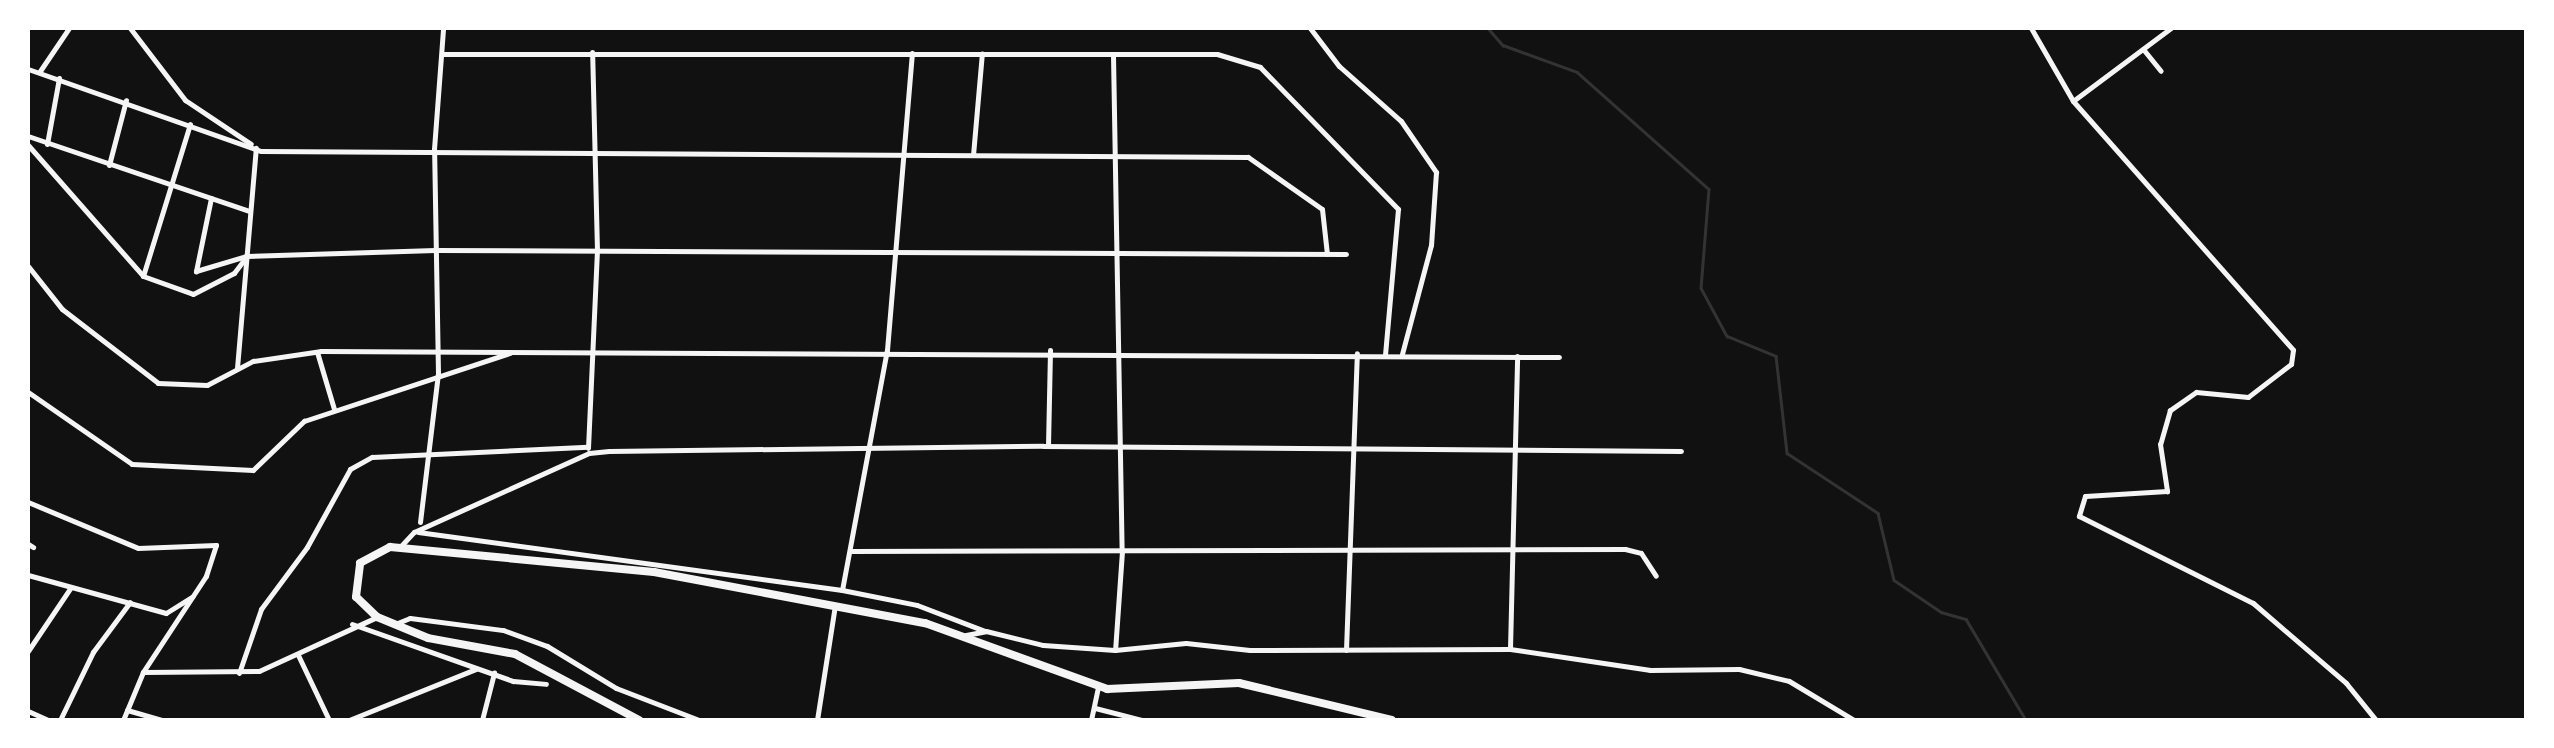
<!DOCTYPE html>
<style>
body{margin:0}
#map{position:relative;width:2554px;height:748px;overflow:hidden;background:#111;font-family:Lato,sans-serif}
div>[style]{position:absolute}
.stream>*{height:2.5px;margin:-1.25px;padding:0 1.25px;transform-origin:1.25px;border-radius:1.25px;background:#333}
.minor>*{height:5px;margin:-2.5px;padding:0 2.5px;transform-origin:2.5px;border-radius:2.5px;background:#f5f5f5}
.primary>*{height:8px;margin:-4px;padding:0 4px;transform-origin:4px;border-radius:4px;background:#f5f5f5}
span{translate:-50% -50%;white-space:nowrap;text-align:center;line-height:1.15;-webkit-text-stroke:5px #fff;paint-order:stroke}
.frame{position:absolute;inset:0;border:30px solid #fff;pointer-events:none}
</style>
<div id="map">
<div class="stream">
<i style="left:1488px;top:28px;width:23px;rotate:49deg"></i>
<i style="left:1503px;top:45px;width:79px;rotate:20deg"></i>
<i style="left:1577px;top:72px;width:176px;rotate:41.6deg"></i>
<i style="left:1709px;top:189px;width:99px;rotate:94.6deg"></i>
<i style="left:1701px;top:288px;width:55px;rotate:61.6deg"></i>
<i style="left:1727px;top:336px;width:53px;rotate:22.2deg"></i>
<i style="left:1776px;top:356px;width:98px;rotate:83.5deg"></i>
<i style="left:1787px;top:453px;width:109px;rotate:33.4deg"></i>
<i style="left:1878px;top:513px;width:69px;rotate:76.6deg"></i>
<i style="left:1894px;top:580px;width:57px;rotate:34.2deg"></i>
<i style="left:1941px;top:612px;width:26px;rotate:16deg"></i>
<i style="left:1966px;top:619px;width:117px;rotate:59.3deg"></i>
</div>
<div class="minor">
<i style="left:130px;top:28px;width:91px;rotate:52.6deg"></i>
<i style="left:185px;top:100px;width:79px;rotate:33.7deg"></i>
<i style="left:1310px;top:28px;width:48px;rotate:52.7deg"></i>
<i style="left:1339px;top:66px;width:83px;rotate:41.6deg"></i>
<i style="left:1401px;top:121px;width:62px;rotate:55.5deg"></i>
<i style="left:1436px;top:172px;width:73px;rotate:93.9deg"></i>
<i style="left:1431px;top:245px;width:113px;rotate:104.9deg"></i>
<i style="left:2031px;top:28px;width:84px;rotate:60.1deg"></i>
<i style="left:2073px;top:101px;width:332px;rotate:48.5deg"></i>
<i style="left:2293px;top:350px;width:14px;rotate:98deg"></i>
<i style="left:2291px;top:364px;width:54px;rotate:142.5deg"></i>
<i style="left:2248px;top:397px;width:52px;rotate:-174.5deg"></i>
<i style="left:2196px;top:392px;width:32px;rotate:145deg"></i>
<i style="left:2170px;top:410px;width:35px;rotate:106deg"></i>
<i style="left:2160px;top:444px;width:48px;rotate:81.5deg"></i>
<i style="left:2167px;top:491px;width:82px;rotate:176.5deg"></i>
<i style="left:2085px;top:496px;width:21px;rotate:107deg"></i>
<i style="left:2079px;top:516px;width:195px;rotate:26.6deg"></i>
<i style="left:2253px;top:603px;width:123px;rotate:40.7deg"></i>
<i style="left:2346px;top:683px;width:48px;rotate:51deg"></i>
<i style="left:2143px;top:49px;width:28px;rotate:51deg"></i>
<i style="left:442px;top:54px;width:775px"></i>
<i style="left:1217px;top:54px;width:45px;rotate:16.8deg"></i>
<i style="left:1260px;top:67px;width:198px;rotate:45.8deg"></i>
<i style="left:1398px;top:209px;width:146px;rotate:95.1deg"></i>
<i style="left:1113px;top:55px;width:496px;rotate:89deg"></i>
<i style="left:1122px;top:551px;width:99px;rotate:94deg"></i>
<i style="left:28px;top:69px;width:247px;rotate:19.4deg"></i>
<i style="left:261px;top:151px;width:987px;rotate:0.35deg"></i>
<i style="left:1248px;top:157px;width:90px;rotate:35.1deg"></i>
<i style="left:1322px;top:209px;width:45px;rotate:83.7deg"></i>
<i style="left:40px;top:71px;width:52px;rotate:-56deg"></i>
<i style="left:2073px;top:101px;width:122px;rotate:-36.7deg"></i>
<i style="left:28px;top:136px;width:234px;rotate:18.7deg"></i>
<i style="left:47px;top:144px;width:67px;rotate:-79.7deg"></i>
<i style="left:28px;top:145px;width:174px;rotate:48.7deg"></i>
<i style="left:143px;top:276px;width:53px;rotate:19.8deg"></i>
<i style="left:193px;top:294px;width:46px;rotate:-27.1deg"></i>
<i style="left:234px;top:273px;width:20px;rotate:-53deg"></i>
<i style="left:973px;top:155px;width:102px;rotate:-85deg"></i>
<i style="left:109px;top:165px;width:67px;rotate:-75.3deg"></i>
<i style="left:211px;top:198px;width:75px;rotate:101.6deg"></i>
<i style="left:196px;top:271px;width:52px;rotate:-16.7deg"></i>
<i style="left:246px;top:256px;width:189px;rotate:-1.8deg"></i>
<i style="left:435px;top:250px;width:911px;rotate:0.25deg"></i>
<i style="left:28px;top:266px;width:55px;rotate:51.7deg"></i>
<i style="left:62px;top:309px;width:121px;rotate:37.6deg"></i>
<i style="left:158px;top:383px;width:49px;rotate:2.3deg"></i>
<i style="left:207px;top:385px;width:52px;rotate:-27.6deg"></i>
<i style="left:253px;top:361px;width:69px;rotate:-8.4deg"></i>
<i style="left:321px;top:351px;width:1238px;rotate:0.28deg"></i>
<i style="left:143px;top:276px;width:159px;rotate:-72.8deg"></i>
<i style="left:317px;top:352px;width:59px;rotate:73.4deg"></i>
<i style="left:237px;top:368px;width:221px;rotate:-85.1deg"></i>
<i style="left:28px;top:392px;width:126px;rotate:34.7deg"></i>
<i style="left:132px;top:464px;width:121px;rotate:2.8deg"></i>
<i style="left:253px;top:470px;width:71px;rotate:-43.9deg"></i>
<i style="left:304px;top:421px;width:217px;rotate:-18.3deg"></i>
<i style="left:1048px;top:446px;width:96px;rotate:-88.8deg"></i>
<i style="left:588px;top:448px;width:197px;rotate:-87.4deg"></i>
<i style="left:597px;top:251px;width:199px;rotate:-91.4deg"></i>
<i style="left:28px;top:502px;width:119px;rotate:22.7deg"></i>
<i style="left:138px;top:548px;width:78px;rotate:-2.2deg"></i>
<i style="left:216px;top:545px;width:33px;rotate:108deg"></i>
<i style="left:206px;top:576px;width:115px;rotate:123.3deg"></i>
<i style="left:143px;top:672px;width:52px;rotate:112.6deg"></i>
<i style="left:420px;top:522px;width:150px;rotate:-83.1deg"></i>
<i style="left:438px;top:373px;width:224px;rotate:-91deg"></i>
<i style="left:434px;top:149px;width:121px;rotate:-85.7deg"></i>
<i style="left:418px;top:532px;width:428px;rotate:7.8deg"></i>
<i style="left:842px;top:590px;width:76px;rotate:11.3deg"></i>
<i style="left:917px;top:605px;width:73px;rotate:20.9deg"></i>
<i style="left:28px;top:544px;width:6px;rotate:31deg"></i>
<i style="left:399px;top:548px;width:22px;rotate:-47deg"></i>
<i style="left:414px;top:532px;width:192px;rotate:-24.3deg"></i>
<i style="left:589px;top:453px;width:20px;rotate:-6deg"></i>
<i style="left:609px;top:451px;width:434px;rotate:-0.7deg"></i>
<i style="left:1043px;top:446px;width:638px;rotate:0.45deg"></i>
<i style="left:852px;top:551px;width:773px;rotate:-0.15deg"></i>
<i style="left:1625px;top:549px;width:16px;rotate:14deg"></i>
<i style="left:1641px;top:553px;width:27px;rotate:57deg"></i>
<i style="left:28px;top:575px;width:143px;rotate:15.4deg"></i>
<i style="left:166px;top:613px;width:31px;rotate:-32deg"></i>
<i style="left:842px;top:590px;width:244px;rotate:-79.4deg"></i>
<i style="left:887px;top:350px;width:298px;rotate:-85.2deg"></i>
<i style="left:352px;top:624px;width:171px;rotate:19.5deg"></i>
<i style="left:513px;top:681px;width:33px;rotate:5deg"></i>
<i style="left:395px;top:624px;width:16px;rotate:-22deg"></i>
<i style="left:410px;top:618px;width:94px;rotate:7.4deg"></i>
<i style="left:503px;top:630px;width:47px;rotate:20deg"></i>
<i style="left:547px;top:646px;width:81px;rotate:31.3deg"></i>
<i style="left:616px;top:688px;width:89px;rotate:21.1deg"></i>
<i style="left:966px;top:635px;width:20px;rotate:-11deg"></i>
<i style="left:986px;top:631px;width:59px;rotate:13.8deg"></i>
<i style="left:1043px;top:645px;width:72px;rotate:4deg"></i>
<i style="left:1115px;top:650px;width:71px;rotate:-5.6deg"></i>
<i style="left:1186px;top:643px;width:64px;rotate:6.2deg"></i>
<i style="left:1250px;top:650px;width:260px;rotate:-0.2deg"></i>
<i style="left:1510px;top:649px;width:142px;rotate:8.5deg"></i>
<i style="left:1650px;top:670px;width:89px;rotate:-0.6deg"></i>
<i style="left:1739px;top:669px;width:51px;rotate:13.5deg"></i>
<i style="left:1789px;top:681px;width:76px;rotate:31deg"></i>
<i style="left:1510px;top:649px;width:293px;rotate:-88.6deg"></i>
<i style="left:1346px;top:650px;width:297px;rotate:-87.9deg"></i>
<i style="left:28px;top:651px;width:77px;rotate:-56.1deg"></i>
<i style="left:298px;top:655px;width:72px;rotate:64.5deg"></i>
<i style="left:143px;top:672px;width:116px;rotate:-0.5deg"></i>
<i style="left:259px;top:671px;width:130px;rotate:-24.6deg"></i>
<i style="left:239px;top:673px;width:68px;rotate:-71deg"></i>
<i style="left:261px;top:609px;width:77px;rotate:-53.4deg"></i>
<i style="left:307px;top:547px;width:89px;rotate:-61.1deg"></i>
<i style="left:350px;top:469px;width:25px;rotate:-29deg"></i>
<i style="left:372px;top:457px;width:216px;rotate:-2.7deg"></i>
<i style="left:1095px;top:708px;width:49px;rotate:14.3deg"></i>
<i style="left:127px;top:710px;width:36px;rotate:16deg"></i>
<i style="left:28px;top:711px;width:22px;rotate:24deg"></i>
<i style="left:60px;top:720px;width:76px;rotate:-64.1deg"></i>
<i style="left:93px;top:652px;width:62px;rotate:-53.5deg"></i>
<i style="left:349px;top:720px;width:137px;rotate:-21.9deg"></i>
<i style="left:482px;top:720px;width:49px;rotate:-75.7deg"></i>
<i style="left:817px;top:720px;width:116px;rotate:-81.1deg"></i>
<i style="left:1091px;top:720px;width:34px;rotate:-78deg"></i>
</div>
<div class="primary">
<i style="left:639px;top:720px;width:140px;rotate:-152deg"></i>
<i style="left:515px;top:654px;width:88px;rotate:-169.6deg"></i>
<i style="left:428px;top:638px;width:55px;rotate:-157.6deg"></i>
<i style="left:377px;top:617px;width:29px;rotate:-136deg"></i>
<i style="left:356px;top:597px;width:34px;rotate:-83deg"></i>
<i style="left:360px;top:563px;width:34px;rotate:-28deg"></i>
<i style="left:390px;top:547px;width:265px;rotate:5.4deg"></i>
<i style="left:654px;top:572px;width:276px;rotate:10.7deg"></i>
<i style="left:925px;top:623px;width:194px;rotate:19.9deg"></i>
<i style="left:1107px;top:689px;width:132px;rotate:-2.6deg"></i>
<i style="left:1239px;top:683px;width:157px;rotate:13.6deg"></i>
</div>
<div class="frame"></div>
</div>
